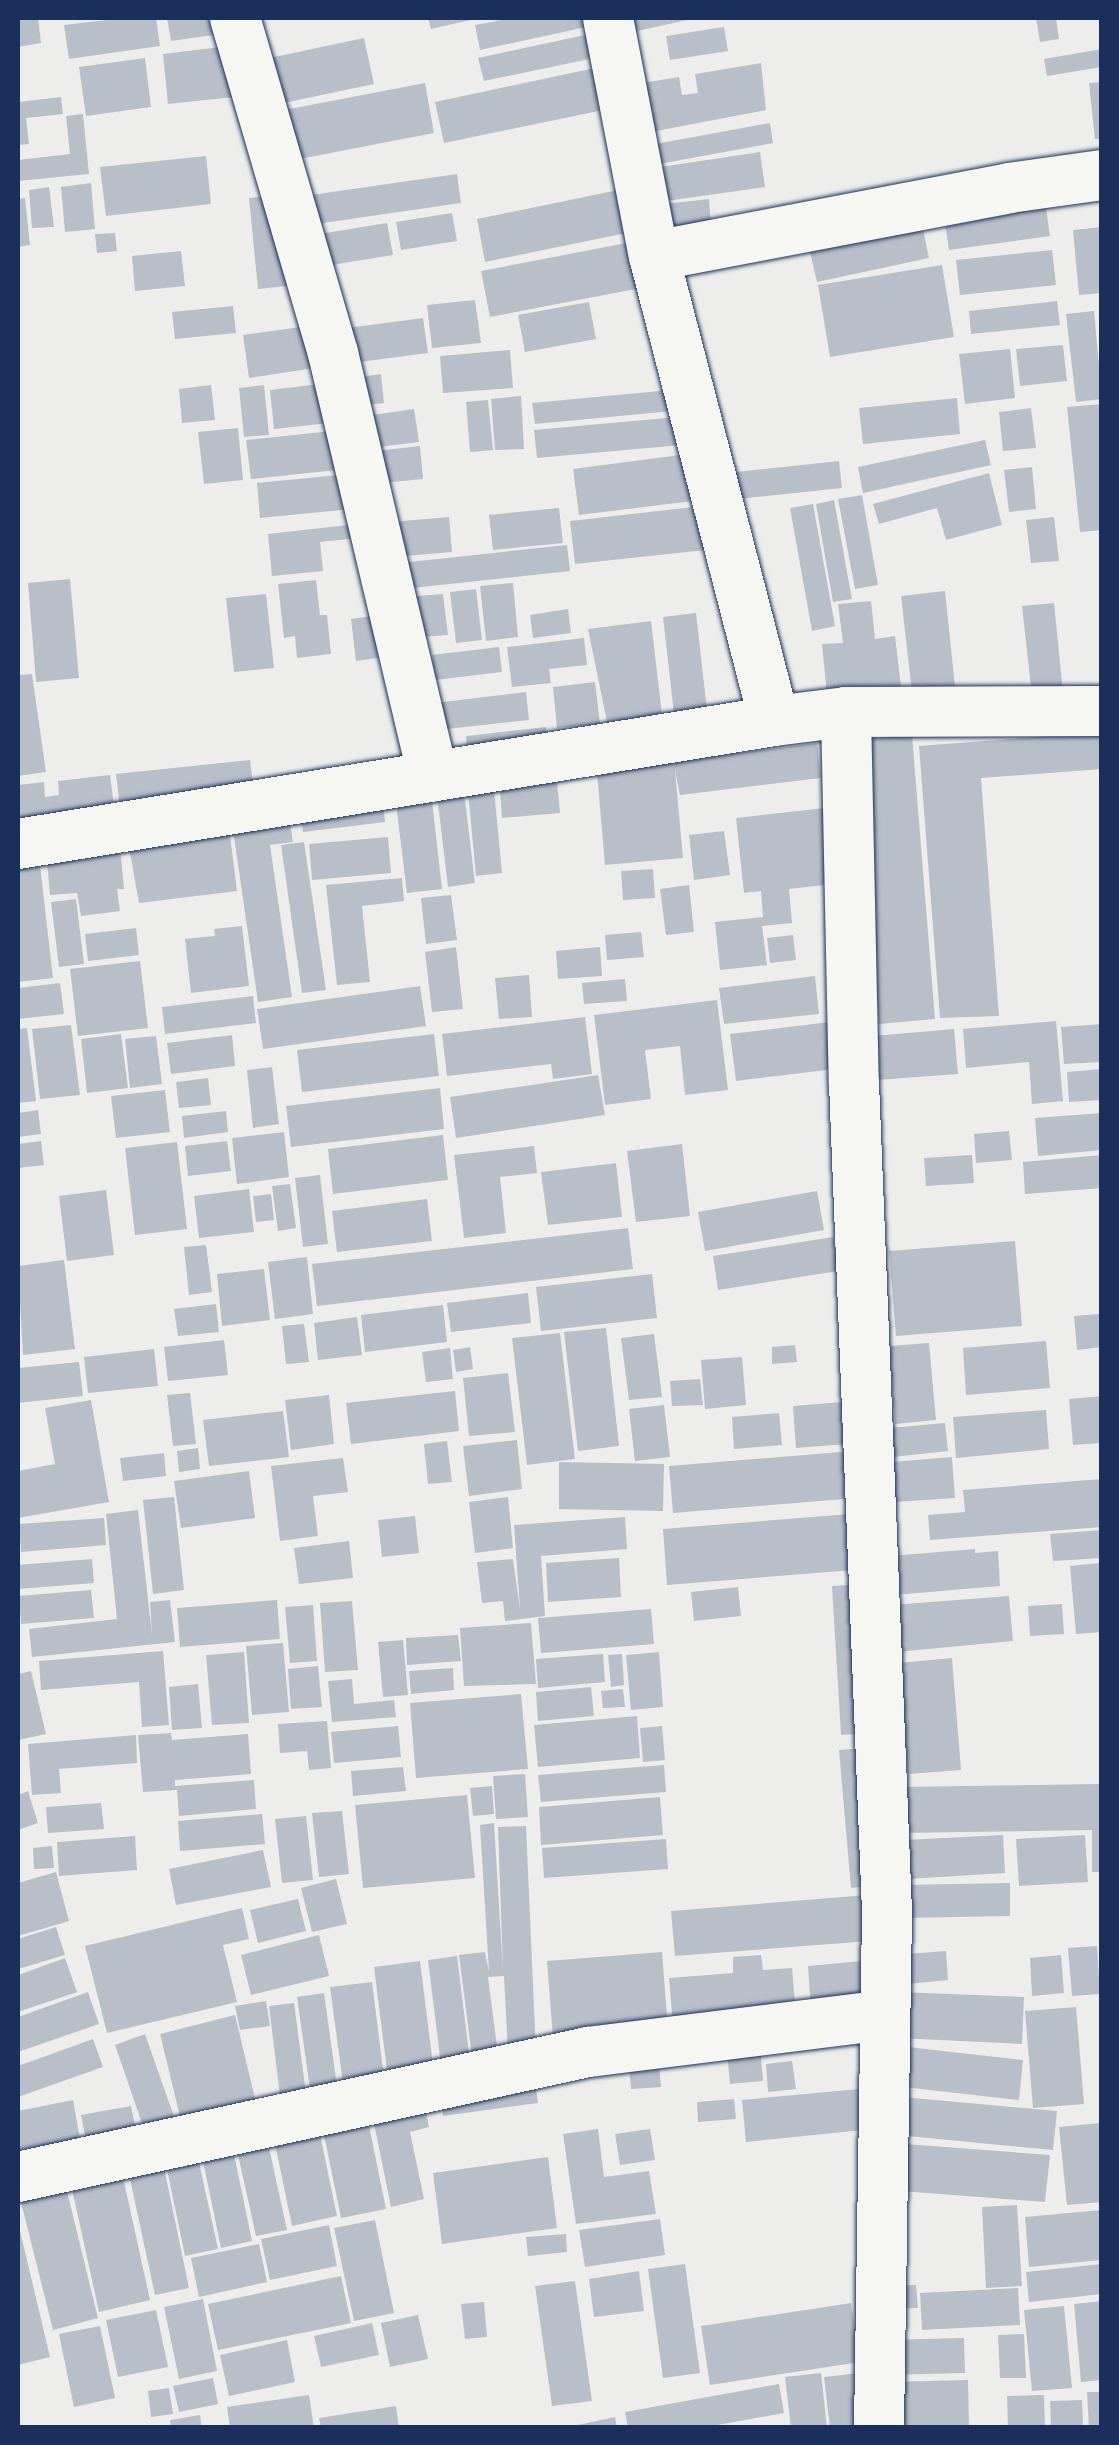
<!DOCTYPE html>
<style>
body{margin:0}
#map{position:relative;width:1119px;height:2445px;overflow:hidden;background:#edeeec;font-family:"Shantell Sans",sans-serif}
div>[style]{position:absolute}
.building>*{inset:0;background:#b9bfc8}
.roads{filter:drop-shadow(0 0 2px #1b2f5e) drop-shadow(0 0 2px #1b2f5e)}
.minor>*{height:50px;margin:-25px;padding:0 25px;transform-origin:25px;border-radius:25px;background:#f6f6f2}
span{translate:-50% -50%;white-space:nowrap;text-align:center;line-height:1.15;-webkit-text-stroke:8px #f6f6f2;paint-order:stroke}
.frame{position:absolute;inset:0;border:20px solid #1b2f5e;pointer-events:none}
</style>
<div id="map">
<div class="building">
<i style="clip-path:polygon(18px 18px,38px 18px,41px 43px,18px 47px)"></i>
<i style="clip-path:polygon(124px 18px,156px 18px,160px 46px,69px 59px,64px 25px)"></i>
<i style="clip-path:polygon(167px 18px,219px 18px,221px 34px,171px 41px)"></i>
<i style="clip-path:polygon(428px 18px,475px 18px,475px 19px,431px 29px)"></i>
<i style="clip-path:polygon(513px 18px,599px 18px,600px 24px,480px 50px,475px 25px)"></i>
<i style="clip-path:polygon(619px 18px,692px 18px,692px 19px,623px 34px)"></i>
<i style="clip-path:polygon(1036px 18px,1056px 18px,1059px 39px,1040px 42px)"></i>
<i style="clip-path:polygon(724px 27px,728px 51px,670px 60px,666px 36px)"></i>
<i style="clip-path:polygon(599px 32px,604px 56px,484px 81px,478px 58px)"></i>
<i style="clip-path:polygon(364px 38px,374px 84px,274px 105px,265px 59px)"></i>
<i style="clip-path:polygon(237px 45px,243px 96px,168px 104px,163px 54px)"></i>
<i style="clip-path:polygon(1102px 49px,1102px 67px,1047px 76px,1044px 59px)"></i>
<i style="clip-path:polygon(145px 58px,151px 107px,86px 116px,79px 67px)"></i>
<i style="clip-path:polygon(761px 63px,766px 110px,635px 135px,625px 86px,679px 77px,682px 95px,698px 93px,695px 74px)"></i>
<i style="clip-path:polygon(604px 66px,613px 108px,444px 143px,435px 102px)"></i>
<i style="clip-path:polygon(1102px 82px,1102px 139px,1095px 139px,1089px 83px)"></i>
<i style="clip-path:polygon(425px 83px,434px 133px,289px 161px,279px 111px)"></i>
<i style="clip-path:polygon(61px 97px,63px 114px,26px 118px,29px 144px,18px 145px,18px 102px)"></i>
<i style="clip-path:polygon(83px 114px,89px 174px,18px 181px,18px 160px,70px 154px,66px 116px)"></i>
<i style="clip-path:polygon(770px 123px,773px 143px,643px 167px,639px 147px)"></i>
<i style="clip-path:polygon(760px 152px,765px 187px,652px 203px,647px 169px)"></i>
<i style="clip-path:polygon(206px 156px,211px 204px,106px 216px,100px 167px)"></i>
<i style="clip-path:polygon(457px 174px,461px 203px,316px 224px,311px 195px)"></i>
<i style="clip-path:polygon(91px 183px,95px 229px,65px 232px,61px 187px)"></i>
<i style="clip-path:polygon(49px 187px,54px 227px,32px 228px,29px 190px)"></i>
<i style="clip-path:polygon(633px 187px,641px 230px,485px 262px,477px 219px)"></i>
<i style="clip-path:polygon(286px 194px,296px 285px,258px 289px,249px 198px)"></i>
<i style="clip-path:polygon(1044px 194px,1050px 236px,949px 250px,943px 209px)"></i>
<i style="clip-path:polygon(25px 198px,30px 245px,18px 247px,18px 199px)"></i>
<i style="clip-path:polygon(709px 199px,711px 224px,658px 230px,655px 205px)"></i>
<i style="clip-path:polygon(452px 213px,457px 241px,401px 250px,396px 222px)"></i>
<i style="clip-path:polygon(921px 220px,929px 258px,817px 282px,808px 244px)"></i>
<i style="clip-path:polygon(387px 223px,393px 255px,319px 267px,313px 235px)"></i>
<i style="clip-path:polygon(1102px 227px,1102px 293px,1079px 295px,1073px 230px)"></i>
<i style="clip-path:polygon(115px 233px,117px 251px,97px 253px,95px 234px)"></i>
<i style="clip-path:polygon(642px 240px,651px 286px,490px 317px,481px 271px)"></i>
<i style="clip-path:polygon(1052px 250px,1056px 285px,960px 295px,956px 260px)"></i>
<i style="clip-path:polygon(181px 251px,185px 286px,135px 291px,132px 256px)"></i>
<i style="clip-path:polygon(942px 265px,954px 337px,830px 357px,818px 285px)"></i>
<i style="clip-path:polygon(475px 300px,481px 343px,432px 348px,427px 305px)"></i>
<i style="clip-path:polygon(1057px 301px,1060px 325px,971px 334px,969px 311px)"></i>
<i style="clip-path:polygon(589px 302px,596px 339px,525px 352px,518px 315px)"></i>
<i style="clip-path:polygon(233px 306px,236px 333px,175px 339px,172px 312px)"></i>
<i style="clip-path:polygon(1094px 311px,1102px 399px,1076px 402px,1066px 314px)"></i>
<i style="clip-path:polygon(423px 318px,428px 353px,352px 363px,347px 328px)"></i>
<i style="clip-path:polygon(315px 325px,321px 367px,249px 378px,243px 335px)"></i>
<i style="clip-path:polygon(1063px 345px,1067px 381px,1020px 386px,1016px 349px)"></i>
<i style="clip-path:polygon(1010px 349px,1015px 398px,965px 404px,959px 354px)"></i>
<i style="clip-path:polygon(510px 350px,513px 388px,443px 393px,440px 356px)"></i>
<i style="clip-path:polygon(381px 374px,384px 403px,356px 406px,354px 378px)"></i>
<i style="clip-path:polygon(337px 382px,348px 421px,274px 429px,270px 390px)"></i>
<i style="clip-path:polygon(211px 385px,215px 420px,182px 423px,179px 389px)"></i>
<i style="clip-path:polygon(264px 385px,269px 435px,244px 437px,239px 388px)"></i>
<i style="clip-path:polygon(681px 389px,683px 410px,535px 424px,532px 403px)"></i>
<i style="clip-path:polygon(521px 396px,524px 449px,495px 450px,491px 399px)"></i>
<i style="clip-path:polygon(957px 398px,960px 434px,863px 444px,859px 408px)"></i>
<i style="clip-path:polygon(488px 400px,493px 450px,470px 452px,466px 402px)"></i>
<i style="clip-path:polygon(1102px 404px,1102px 530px,1080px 532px,1067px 407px)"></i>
<i style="clip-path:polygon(1031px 408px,1036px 448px,1003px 451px,999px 412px)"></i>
<i style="clip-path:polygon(414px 409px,419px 442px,362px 449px,358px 417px)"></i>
<i style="clip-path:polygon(689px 416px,692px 444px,537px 458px,534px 430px)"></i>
<i style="clip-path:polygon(238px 428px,243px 480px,204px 484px,198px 432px)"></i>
<i style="clip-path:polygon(350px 429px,357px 468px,251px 479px,246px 440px)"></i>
<i style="clip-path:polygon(985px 440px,991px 465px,863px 493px,858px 467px)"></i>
<i style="clip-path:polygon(420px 446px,423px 479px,372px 484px,367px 452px)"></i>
<i style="clip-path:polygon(687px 454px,693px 501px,579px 515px,573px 469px)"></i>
<i style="clip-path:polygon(839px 461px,842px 488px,729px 500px,726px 473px)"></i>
<i style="clip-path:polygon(1032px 467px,1036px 509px,1009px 512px,1004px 470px)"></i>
<i style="clip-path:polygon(359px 473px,362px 508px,260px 518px,257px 483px)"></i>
<i style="clip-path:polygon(989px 473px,1002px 525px,946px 540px,937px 508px,879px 524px,873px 504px)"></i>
<i style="clip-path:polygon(862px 495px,878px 585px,855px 589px,838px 499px)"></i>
<i style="clip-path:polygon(834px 500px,852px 599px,833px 602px,816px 504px)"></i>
<i style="clip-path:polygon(813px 504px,835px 626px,812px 631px,790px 508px)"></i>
<i style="clip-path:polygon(711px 505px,715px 549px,575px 564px,570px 521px)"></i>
<i style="clip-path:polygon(559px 508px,563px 543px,493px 550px,489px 515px)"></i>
<i style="clip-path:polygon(449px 517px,452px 552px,394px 557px,391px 522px)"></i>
<i style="clip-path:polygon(1054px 517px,1059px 561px,1031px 563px,1026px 520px)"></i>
<i style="clip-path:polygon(365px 523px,367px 537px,320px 542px,323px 571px,272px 576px,268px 534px)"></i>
<i style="clip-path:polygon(567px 545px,570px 571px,403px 589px,400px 563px)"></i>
<i style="clip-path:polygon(70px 579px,79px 678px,36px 682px,28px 583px)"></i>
<i style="clip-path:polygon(316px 580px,320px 615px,327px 615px,331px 654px,297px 658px,295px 636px,284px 638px,278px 584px)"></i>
<i style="clip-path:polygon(513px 583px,518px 637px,486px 641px,480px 586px)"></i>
<i style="clip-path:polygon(476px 589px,482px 640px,456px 643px,450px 592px)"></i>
<i style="clip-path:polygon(945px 591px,955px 687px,912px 692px,901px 596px)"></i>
<i style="clip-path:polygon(266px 594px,274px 668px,234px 672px,226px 598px)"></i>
<i style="clip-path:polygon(443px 594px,448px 635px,410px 638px,406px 597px)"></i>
<i style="clip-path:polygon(871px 601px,875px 639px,895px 636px,901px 687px,827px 695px,822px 644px,843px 643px,838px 604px)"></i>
<i style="clip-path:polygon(1054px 603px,1063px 692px,1032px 696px,1022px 606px)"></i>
<i style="clip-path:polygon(568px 609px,571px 633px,533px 638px,530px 615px)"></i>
<i style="clip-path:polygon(696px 613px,707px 710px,674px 714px,663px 617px)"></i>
<i style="clip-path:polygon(380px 615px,385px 657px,356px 661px,351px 619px)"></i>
<i style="clip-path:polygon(651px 621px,662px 715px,607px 722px,588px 629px)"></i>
<i style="clip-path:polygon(584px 638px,587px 665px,549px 669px,551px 683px,512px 687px,507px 647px)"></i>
<i style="clip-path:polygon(499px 647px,502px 672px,435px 680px,432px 655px)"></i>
<i style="clip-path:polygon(32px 674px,46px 772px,18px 776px,18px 675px)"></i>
<i style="clip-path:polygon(595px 682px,600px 724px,557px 728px,553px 687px)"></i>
<i style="clip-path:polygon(526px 692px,529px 720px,429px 731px,426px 704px)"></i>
<i style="clip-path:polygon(546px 727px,548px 744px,467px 753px,466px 736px)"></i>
<i style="clip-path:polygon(1102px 732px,1102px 769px,981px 778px,999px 1016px,940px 1018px,919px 746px)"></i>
<i style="clip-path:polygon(912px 735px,935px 1019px,879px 1024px,856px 740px)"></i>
<i style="clip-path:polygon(817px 743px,821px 778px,680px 795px,675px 770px,683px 858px,605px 865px,596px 761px,674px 761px)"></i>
<i style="clip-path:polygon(250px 760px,254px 792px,120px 807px,116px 774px)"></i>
<i style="clip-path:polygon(556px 771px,560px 813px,502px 818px,499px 776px)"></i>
<i style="clip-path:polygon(110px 775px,116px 821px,18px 833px,18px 785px,44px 782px,45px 797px,59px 795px,58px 781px)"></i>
<i style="clip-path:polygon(493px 779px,502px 873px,476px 876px,467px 781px)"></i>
<i style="clip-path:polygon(431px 792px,442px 889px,407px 893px,395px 796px)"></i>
<i style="clip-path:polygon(464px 792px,475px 883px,448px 887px,437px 795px)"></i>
<i style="clip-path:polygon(383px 802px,385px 822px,303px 832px,301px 812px)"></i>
<i style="clip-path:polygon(834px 807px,842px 883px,789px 889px,792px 923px,762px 926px,767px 965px,720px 970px,715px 922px,763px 917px,761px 891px,744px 893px,736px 818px)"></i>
<i style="clip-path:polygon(290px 822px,293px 842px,270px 845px,292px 997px,258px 1002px,233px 830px)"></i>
<i style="clip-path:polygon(229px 827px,237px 891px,139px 903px,127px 836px)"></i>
<i style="clip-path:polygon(724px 831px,730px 875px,694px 880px,689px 835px)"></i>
<i style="clip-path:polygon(388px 837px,391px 873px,312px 880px,309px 844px)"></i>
<i style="clip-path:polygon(304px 842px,326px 990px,302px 993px,281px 845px)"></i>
<i style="clip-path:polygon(120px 845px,124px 889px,117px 889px,120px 911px,81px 916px,77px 893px,50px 895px,46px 852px)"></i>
<i style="clip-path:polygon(40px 865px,53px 978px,18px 982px,18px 868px)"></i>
<i style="clip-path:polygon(653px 869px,655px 898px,623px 900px,621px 871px)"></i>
<i style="clip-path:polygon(402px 878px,404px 901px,362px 906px,370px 982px,337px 985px,326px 885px)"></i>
<i style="clip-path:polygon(689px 885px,694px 932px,666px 935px,660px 889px)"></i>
<i style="clip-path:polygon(451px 895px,457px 940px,426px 944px,421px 898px)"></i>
<i style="clip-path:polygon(76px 899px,84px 964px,59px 967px,51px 902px)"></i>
<i style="clip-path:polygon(242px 926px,249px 986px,191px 993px,185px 939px,215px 936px,214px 929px)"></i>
<i style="clip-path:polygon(136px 928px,139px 955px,88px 961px,85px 934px)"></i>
<i style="clip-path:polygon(641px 932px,644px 957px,607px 960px,605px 935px)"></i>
<i style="clip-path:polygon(793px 935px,796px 960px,770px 963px,767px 938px)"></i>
<i style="clip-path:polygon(456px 947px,463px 1009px,432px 1012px,425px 952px)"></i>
<i style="clip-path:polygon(600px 947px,602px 976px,558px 979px,556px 951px)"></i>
<i style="clip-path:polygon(140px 961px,148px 1028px,78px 1036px,70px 969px)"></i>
<i style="clip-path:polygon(529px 975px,532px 1017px,499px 1019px,495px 978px)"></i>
<i style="clip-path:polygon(815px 976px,819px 1014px,724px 1024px,719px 988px)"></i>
<i style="clip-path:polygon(625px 979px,627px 1001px,584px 1004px,582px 983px)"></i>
<i style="clip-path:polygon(60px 983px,64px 1014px,18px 1019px,18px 988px)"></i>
<i style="clip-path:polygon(420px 986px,426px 1026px,263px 1049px,257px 1009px)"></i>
<i style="clip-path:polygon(253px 996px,256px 1023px,165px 1034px,162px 1007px)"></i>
<i style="clip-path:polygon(717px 1000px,728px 1090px,685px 1095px,680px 1046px,645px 1050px,651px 1099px,605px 1105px,594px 1015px)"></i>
<i style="clip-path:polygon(585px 1017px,592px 1074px,553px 1079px,551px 1064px,447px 1076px,442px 1034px)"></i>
<i style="clip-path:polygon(1056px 1021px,1063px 1101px,1032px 1104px,1029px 1062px,966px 1068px,963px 1029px)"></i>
<i style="clip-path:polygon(830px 1022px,835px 1069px,736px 1081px,730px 1034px)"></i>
<i style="clip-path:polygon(1102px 1024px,1102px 1062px,1064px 1064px,1061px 1027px)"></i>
<i style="clip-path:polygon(71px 1025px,80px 1095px,40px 1099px,32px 1029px)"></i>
<i style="clip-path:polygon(27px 1028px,36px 1101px,18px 1103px,18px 1029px)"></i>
<i style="clip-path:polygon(954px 1029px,958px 1074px,877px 1080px,873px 1036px)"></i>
<i style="clip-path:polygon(121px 1034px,128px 1088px,87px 1093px,81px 1039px)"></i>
<i style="clip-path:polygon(434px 1034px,439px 1076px,302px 1092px,297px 1050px)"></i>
<i style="clip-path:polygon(232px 1035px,235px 1066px,171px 1074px,167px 1043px)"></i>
<i style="clip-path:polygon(156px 1036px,162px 1084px,130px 1088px,125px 1039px)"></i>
<i style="clip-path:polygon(272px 1067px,279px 1124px,253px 1128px,247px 1070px)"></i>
<i style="clip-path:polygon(1102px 1069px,1102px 1100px,1069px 1102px,1067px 1072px)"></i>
<i style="clip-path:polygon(598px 1075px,605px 1115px,456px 1138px,450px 1097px)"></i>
<i style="clip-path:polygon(208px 1078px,211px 1105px,179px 1108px,176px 1082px)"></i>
<i style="clip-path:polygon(440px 1088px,444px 1129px,291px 1147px,286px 1106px)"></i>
<i style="clip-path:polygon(165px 1090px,170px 1132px,116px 1138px,111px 1096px)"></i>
<i style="clip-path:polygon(38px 1110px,41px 1134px,18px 1137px,18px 1113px)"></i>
<i style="clip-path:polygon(226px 1111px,228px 1132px,184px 1138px,182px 1116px)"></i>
<i style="clip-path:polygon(1102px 1113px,1102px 1150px,1038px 1156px,1035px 1118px)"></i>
<i style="clip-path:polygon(1009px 1131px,1012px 1160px,976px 1163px,974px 1134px)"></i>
<i style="clip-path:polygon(284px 1132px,289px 1177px,237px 1184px,232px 1138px)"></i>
<i style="clip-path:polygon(443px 1135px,448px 1180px,333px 1194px,328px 1149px)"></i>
<i style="clip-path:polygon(41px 1141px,44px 1165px,18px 1168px,18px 1144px)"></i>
<i style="clip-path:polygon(227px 1141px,231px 1171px,188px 1176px,185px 1146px)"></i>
<i style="clip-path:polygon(177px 1142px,187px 1229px,135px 1235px,125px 1148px)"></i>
<i style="clip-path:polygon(682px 1144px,690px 1216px,636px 1222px,627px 1151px)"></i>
<i style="clip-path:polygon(534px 1146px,537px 1173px,500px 1177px,506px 1233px,464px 1238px,454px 1155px)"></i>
<i style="clip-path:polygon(972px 1155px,974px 1183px,926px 1186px,924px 1158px)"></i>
<i style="clip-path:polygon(1102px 1155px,1102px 1188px,1025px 1194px,1023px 1162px)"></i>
<i style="clip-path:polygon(616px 1163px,622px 1217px,548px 1225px,541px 1172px)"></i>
<i style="clip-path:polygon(320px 1175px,328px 1244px,303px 1247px,295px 1178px)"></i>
<i style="clip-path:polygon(290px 1184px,296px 1228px,278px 1231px,272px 1186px)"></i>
<i style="clip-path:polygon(249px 1189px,254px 1232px,199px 1238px,194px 1196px)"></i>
<i style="clip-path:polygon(106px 1190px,114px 1255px,67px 1261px,59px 1196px)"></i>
<i style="clip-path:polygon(817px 1191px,824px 1230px,705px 1251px,698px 1212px)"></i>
<i style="clip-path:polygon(271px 1194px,274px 1220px,256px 1222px,253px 1196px)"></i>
<i style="clip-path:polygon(427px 1199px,432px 1241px,337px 1252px,332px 1211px)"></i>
<i style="clip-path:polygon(628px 1228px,633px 1269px,317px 1306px,312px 1264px)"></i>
<i style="clip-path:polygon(833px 1237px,838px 1271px,718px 1290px,713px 1256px)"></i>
<i style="clip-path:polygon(1015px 1241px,1022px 1326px,896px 1336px,889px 1251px)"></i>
<i style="clip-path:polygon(206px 1245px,212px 1292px,189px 1295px,184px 1247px)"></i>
<i style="clip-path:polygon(307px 1257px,313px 1314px,275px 1319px,268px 1262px)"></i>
<i style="clip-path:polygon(64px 1260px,75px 1349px,23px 1355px,18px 1266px)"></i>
<i style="clip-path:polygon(264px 1269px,270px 1320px,222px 1326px,217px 1274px)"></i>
<i style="clip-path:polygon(652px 1274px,657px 1318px,541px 1331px,536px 1287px)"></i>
<i style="clip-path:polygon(528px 1293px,531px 1323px,451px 1332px,447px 1303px)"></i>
<i style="clip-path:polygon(216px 1304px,219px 1332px,178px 1336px,174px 1309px)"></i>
<i style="clip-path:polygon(443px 1305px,447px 1342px,365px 1352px,361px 1315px)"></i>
<i style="clip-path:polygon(1099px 1314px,1102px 1347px,1077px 1350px,1074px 1316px)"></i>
<i style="clip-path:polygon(357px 1317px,362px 1355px,318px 1360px,314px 1323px)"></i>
<i style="clip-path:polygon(304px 1324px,309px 1362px,286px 1364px,282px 1326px)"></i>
<i style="clip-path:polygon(606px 1328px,619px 1446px,578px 1451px,564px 1332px)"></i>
<i style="clip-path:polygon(560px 1333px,575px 1459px,527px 1465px,512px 1338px)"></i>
<i style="clip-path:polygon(654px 1334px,662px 1397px,629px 1400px,621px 1338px)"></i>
<i style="clip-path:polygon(224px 1340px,228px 1375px,168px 1381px,164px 1347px)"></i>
<i style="clip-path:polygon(1046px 1341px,1050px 1388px,966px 1395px,963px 1348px)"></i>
<i style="clip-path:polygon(929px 1343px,936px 1420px,895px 1424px,889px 1346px)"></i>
<i style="clip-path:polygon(795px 1345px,797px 1362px,772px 1364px,772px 1347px)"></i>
<i style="clip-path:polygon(470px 1347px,473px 1369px,456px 1372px,453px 1350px)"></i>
<i style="clip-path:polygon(450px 1348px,453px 1379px,426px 1382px,422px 1352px)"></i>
<i style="clip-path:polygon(154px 1349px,158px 1386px,88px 1393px,84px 1357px)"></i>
<i style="clip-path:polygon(742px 1357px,746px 1405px,705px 1409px,701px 1360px)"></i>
<i style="clip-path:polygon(79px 1362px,83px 1396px,18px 1403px,18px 1368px)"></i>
<i style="clip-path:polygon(508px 1373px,515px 1432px,469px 1436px,463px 1378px)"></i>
<i style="clip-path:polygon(700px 1379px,703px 1405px,672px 1406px,670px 1381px)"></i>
<i style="clip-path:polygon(455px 1391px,459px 1431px,351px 1444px,346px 1403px)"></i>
<i style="clip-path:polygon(190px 1393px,196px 1444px,173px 1446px,167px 1395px)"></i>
<i style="clip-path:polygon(329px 1395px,334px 1444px,291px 1450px,285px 1400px)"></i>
<i style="clip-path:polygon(1102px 1396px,1102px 1443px,1073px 1445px,1069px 1399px)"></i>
<i style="clip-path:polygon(91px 1400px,109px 1502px,18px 1518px,18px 1471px,55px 1464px,45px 1408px)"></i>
<i style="clip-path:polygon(855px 1401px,859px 1443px,796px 1448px,793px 1406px)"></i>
<i style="clip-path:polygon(664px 1405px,670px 1457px,635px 1461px,629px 1409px)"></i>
<i style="clip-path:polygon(1046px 1410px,1049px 1449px,956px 1458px,953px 1417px)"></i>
<i style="clip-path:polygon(283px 1411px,289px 1457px,209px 1466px,203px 1420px)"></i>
<i style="clip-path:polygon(779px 1413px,782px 1445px,734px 1449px,732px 1417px)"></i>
<i style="clip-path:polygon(945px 1423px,948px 1451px,893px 1457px,890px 1428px)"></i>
<i style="clip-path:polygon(517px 1440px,522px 1489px,469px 1496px,463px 1446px)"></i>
<i style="clip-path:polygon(447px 1441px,452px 1482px,428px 1484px,424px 1444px)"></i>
<i style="clip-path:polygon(198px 1448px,200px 1469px,179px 1472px,177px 1451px)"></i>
<i style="clip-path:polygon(853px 1451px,857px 1498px,673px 1513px,669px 1466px)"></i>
<i style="clip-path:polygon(164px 1453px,166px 1476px,123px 1481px,120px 1458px)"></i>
<i style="clip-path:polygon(952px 1457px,955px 1498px,895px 1502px,892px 1462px)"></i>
<i style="clip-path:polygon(343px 1458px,348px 1492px,313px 1496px,318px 1536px,280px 1541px,271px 1466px)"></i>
<i style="clip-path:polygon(559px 1462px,664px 1464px,663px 1511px,559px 1509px)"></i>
<i style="clip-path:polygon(249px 1471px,255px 1518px,181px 1528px,174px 1481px)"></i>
<i style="clip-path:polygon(1102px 1479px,1102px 1527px,930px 1540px,928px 1515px,965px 1512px,963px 1490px)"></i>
<i style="clip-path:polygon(174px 1497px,184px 1590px,153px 1594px,143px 1500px)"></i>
<i style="clip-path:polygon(508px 1497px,513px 1548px,475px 1553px,469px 1502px)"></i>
<i style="clip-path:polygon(138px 1510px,152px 1635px,150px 1602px,170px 1600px,175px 1642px,32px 1657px,29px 1629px,117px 1619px,106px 1514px)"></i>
<i style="clip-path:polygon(862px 1513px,866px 1569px,667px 1585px,663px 1529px)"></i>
<i style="clip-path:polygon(415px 1516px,419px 1553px,382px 1557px,378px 1520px)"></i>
<i style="clip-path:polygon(625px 1517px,627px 1549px,541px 1556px,545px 1616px,505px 1621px,503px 1601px,482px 1603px,477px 1562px,513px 1559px,520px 1609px,514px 1525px)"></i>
<i style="clip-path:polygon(104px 1518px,106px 1545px,21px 1552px,19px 1524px)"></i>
<i style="clip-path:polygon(1102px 1530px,1102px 1558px,1053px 1561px,1050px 1534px)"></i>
<i style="clip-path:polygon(349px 1541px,353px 1578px,299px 1584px,294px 1548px)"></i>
<i style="clip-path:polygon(975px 1549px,975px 1553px,998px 1551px,1000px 1586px,894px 1595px,891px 1556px)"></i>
<i style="clip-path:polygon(619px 1558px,621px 1597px,548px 1602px,546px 1563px)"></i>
<i style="clip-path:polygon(92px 1559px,94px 1583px,18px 1589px,18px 1565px)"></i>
<i style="clip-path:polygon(1099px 1563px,1102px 1632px,1076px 1634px,1070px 1566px)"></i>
<i style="clip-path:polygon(866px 1584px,874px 1733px,841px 1735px,832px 1586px)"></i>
<i style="clip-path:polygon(738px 1587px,741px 1616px,694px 1621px,691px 1592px)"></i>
<i style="clip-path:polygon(91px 1590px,94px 1618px,21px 1624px,19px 1596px)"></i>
<i style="clip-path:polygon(1009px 1596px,1013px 1641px,896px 1652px,892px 1605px)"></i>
<i style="clip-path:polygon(277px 1600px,280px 1639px,180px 1647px,177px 1608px)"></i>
<i style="clip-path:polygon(352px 1601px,358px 1670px,325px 1672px,320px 1603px)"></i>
<i style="clip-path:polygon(1062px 1604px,1064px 1634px,1030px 1636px,1028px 1606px)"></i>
<i style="clip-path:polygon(313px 1605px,317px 1661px,290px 1663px,285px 1607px)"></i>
<i style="clip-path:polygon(651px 1609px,654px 1644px,541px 1653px,538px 1618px)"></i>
<i style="clip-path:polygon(531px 1623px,536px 1684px,464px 1686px,460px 1628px)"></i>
<i style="clip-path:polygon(458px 1635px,461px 1661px,407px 1665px,406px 1638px)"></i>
<i style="clip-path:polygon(403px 1640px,408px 1695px,383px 1697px,378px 1642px)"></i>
<i style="clip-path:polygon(283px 1643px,289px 1712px,252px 1715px,246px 1646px)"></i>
<i style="clip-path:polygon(163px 1651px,169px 1725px,142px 1727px,139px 1682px,41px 1690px,39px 1661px)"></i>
<i style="clip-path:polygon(244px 1652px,249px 1723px,212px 1725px,206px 1655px)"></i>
<i style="clip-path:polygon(659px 1652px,663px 1707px,631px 1710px,626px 1655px)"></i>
<i style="clip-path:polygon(603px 1654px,605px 1682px,538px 1688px,536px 1659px)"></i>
<i style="clip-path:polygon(622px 1654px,624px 1685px,611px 1687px,608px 1655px)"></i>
<i style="clip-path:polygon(952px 1658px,961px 1770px,908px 1774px,899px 1663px)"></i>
<i style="clip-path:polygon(318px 1666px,322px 1707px,291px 1709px,288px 1669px)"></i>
<i style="clip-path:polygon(453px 1668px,454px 1690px,411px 1694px,409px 1671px)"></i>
<i style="clip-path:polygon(31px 1671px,46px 1734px,18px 1740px,18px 1674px)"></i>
<i style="clip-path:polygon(352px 1679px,354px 1704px,394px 1700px,396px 1717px,332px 1722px,328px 1681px)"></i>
<i style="clip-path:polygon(198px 1684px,202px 1728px,172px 1730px,169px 1687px)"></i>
<i style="clip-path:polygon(591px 1687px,594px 1716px,538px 1721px,536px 1692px)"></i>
<i style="clip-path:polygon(623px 1689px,625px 1707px,603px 1708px,601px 1691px)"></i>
<i style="clip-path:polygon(521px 1694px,528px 1769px,416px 1778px,410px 1703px)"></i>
<i style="clip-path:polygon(637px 1716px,640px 1758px,538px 1767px,534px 1725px)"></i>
<i style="clip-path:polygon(327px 1721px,331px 1768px,309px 1770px,307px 1751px,280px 1753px,278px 1724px)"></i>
<i style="clip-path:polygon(398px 1726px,401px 1757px,334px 1763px,331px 1732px)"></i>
<i style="clip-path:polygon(662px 1726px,665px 1760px,643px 1762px,640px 1728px)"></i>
<i style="clip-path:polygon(171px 1733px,172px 1740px,248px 1734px,251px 1774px,175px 1780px,175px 1786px,254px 1780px,256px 1809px,179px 1816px,177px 1790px,143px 1792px,138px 1735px)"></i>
<i style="clip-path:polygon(136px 1735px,137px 1763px,59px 1769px,61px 1793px,32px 1795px,28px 1744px)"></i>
<i style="clip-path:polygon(864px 1748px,877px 1885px,851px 1888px,839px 1750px)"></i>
<i style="clip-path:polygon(664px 1765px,666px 1792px,541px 1802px,538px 1775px)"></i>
<i style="clip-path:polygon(403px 1767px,406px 1791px,353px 1796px,351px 1771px)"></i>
<i style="clip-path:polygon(525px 1774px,528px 1817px,496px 1819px,493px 1776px)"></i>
<i style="clip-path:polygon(1102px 1784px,1102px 1872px,1092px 1872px,1092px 1830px,899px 1833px,899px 1787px)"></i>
<i style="clip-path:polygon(492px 1786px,494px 1814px,473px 1816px,470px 1788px)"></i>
<i style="clip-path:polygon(28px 1791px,38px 1823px,18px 1830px,18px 1795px)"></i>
<i style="clip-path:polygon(467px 1795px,475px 1878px,363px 1888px,355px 1805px)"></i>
<i style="clip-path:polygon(660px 1797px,663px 1835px,541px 1845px,539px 1807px)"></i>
<i style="clip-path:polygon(101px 1803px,104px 1829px,48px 1833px,46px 1807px)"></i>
<i style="clip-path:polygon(342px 1811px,349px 1874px,319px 1877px,312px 1813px)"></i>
<i style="clip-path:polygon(262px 1814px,265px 1844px,180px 1851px,178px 1821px)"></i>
<i style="clip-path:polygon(306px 1816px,313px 1880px,282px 1883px,275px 1819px)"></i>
<i style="clip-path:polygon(494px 1823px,503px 1971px,498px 1827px,526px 1826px,536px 2052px,508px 2053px,504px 1976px,488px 1977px,499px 2062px,473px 2065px,459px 1955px,485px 1952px,489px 1972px,480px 1825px)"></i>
<i style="clip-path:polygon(1003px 1835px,1005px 1873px,907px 1879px,905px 1840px)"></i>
<i style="clip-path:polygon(1085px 1835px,1088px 1882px,1019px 1886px,1016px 1839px)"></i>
<i style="clip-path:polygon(135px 1836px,137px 1870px,59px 1876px,57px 1842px)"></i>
<i style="clip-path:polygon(666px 1839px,668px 1869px,544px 1878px,542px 1848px)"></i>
<i style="clip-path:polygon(52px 1846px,54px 1868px,34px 1869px,33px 1848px)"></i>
<i style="clip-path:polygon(263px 1850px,271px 1887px,176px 1905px,169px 1869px)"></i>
<i style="clip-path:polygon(56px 1872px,69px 1921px,18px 1936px,18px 1883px)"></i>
<i style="clip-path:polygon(336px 1879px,347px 1924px,312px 1932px,301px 1888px)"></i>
<i style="clip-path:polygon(1010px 1883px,1010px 1916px,901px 1918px,900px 1885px)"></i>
<i style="clip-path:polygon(880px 1894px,883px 1940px,675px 1956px,671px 1911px)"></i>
<i style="clip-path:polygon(298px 1899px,306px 1931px,258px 1943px,250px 1910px)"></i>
<i style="clip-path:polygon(242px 1908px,249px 1939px,223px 1945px,237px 2002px,107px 2033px,85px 1946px)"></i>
<i style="clip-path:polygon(56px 1927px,65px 1955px,18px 1969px,18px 1939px)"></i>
<i style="clip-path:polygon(319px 1935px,329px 1976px,251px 1995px,241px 1955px)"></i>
<i style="clip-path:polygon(1097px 1946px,1100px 1994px,1072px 1996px,1068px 1948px)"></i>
<i style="clip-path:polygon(946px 1951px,948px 1980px,898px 1985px,895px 1955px)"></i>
<i style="clip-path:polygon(662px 1952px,668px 2029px,553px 2038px,547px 1961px)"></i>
<i style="clip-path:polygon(761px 1955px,763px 1970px,792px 1968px,796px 2016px,673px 2026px,669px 1978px,733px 1973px,733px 1957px)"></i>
<i style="clip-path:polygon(1061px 1955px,1064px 1993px,1032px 1996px,1030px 1958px)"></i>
<i style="clip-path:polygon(457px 1956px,471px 2069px,442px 2073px,428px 1960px)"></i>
<i style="clip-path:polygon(65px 1958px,77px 1992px,18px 2012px,18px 1975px)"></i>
<i style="clip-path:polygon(420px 1961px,434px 2073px,388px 2078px,374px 1967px)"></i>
<i style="clip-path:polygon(862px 1961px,866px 2007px,811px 2011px,808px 1966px)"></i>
<i style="clip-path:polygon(372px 1982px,385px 2085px,344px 2091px,330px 1987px)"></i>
<i style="clip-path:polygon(88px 1992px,99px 2024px,18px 2052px,18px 2017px)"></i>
<i style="clip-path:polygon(900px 1992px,1024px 1997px,1022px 2044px,898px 2038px)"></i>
<i style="clip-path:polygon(324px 1993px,338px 2093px,311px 2096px,297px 1997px)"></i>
<i style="clip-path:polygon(266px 2001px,270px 2026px,240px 2030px,235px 2006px)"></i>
<i style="clip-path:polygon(294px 2003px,307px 2101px,281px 2104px,269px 2006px)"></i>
<i style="clip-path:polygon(1076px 2007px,1084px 2104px,1033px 2108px,1025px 2011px)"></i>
<i style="clip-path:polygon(235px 2015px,259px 2115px,184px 2133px,160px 2034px)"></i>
<i style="clip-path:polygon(145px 2034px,178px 2128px,147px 2138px,115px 2045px)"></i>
<i style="clip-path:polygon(759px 2037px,763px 2081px,730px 2084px,726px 2041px)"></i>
<i style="clip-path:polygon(93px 2039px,103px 2067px,18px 2097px,18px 2066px)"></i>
<i style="clip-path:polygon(908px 2047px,1023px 2060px,1019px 2100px,903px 2087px)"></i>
<i style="clip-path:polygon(658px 2052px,661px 2087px,631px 2089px,628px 2054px)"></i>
<i style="clip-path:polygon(792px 2061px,796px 2089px,768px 2092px,766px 2064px)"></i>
<i style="clip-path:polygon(534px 2075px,538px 2103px,443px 2116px,439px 2088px)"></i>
<i style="clip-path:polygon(859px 2089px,863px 2130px,746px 2142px,742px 2100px)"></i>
<i style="clip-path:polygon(891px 2096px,1057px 2111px,1053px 2150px,887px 2134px)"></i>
<i style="clip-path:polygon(423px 2098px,429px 2127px,410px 2132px,424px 2199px,391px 2207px,371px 2109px)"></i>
<i style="clip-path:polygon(734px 2099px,736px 2119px,698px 2122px,697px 2102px)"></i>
<i style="clip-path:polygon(73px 2100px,80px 2139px,18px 2151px,18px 2111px)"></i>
<i style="clip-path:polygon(131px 2106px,138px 2140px,88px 2150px,81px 2115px)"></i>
<i style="clip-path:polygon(366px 2111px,386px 2209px,341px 2218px,321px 2120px)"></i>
<i style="clip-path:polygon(317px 2120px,337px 2216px,292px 2226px,272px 2129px)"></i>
<i style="clip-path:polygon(1100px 2123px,1102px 2202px,1067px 2205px,1059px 2127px)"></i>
<i style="clip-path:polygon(598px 2129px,604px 2177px,649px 2171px,656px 2214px,576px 2224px,563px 2134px)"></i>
<i style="clip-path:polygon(650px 2129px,655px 2160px,620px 2165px,615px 2134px)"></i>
<i style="clip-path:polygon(266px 2134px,287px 2230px,256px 2236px,235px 2141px)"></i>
<i style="clip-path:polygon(231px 2140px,252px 2241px,221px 2248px,200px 2147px)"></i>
<i style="clip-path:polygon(892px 2143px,1050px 2155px,1045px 2202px,888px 2190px)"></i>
<i style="clip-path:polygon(196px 2148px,218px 2249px,185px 2256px,164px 2155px)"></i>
<i style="clip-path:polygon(548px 2157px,557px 2228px,442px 2244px,433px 2173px)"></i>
<i style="clip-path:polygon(162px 2158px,189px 2288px,155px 2295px,127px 2165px)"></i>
<i style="clip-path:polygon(121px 2168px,150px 2300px,99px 2312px,70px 2180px)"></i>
<i style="clip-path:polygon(64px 2179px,98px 2318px,53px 2330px,18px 2190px)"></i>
<i style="clip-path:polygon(1017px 2205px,1022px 2286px,986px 2288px,982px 2207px)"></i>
<i style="clip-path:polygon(1101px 2210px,1102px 2260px,1029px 2267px,1025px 2217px)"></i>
<i style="clip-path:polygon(660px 2219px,665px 2255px,585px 2267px,579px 2230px)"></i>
<i style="clip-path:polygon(375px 2220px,394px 2313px,354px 2321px,334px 2228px)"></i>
<i style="clip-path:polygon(18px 2222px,50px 2357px,18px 2365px)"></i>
<i style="clip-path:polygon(329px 2225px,337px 2266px,270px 2280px,261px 2239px)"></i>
<i style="clip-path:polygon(566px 2234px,567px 2252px,528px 2256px,526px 2237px)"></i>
<i style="clip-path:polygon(259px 2244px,267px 2282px,199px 2297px,191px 2258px)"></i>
<i style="clip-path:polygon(685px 2264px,700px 2373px,663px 2378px,648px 2269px)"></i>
<i style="clip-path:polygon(1102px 2264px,1102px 2294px,1029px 2302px,1026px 2272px)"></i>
<i style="clip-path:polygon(639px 2271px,644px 2311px,594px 2317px,589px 2279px)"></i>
<i style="clip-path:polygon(341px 2276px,351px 2323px,218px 2350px,208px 2304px)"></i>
<i style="clip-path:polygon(575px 2281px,592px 2401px,552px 2406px,535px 2286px)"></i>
<i style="clip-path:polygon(888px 2285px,916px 2285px,918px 2308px,889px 2309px)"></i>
<i style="clip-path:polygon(1018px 2288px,1020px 2325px,922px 2330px,920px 2293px)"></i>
<i style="clip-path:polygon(203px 2299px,217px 2371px,179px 2379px,164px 2307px)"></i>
<i style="clip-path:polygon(1102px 2301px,1102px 2380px,1081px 2382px,1074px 2304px)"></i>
<i style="clip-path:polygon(484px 2302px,487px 2337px,465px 2339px,461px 2304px)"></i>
<i style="clip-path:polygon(851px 2303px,860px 2362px,710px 2385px,701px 2326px)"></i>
<i style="clip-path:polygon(1064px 2306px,1072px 2388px,1032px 2391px,1024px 2310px)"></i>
<i style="clip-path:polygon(156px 2310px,168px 2367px,118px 2377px,106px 2320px)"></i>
<i style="clip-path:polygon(418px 2315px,428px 2359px,390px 2367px,381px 2323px)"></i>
<i style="clip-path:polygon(372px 2323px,379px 2355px,321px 2367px,314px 2336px)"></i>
<i style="clip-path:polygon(100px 2326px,115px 2398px,74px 2407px,59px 2334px)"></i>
<i style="clip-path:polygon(1024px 2334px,1026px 2378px,1000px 2378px,998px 2335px)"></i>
<i style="clip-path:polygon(964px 2338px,965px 2373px,886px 2375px,885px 2340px)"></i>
<i style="clip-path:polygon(287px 2340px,295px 2382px,229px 2396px,220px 2355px)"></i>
<i style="clip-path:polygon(821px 2373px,827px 2428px,791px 2428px,785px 2377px)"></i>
<i style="clip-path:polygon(859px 2373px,865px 2428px,830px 2428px,824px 2377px)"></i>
<i style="clip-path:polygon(213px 2378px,218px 2404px,179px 2412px,173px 2386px)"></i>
<i style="clip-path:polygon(968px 2380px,969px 2425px,887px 2427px,886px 2382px)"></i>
<i style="clip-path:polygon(779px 2384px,784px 2413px,701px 2428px,628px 2428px,625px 2412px)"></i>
<i style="clip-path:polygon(169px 2388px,173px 2414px,151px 2417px,148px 2391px)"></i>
<i style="clip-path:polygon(1087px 2392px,1102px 2392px,1102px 2428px,1089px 2428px)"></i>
<i style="clip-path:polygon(309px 2395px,314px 2428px,230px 2428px,227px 2407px)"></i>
<i style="clip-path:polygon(1044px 2395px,1045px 2428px,1008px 2428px,1007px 2396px)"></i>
<i style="clip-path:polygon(1082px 2400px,1083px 2428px,1051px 2428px,1050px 2401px)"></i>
<i style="clip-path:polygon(396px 2406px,399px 2428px,321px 2428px,319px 2418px)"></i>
<i style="clip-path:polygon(200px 2415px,202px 2428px,171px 2428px,170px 2420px)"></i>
<i style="clip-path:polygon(615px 2417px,617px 2428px,573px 2428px,573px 2426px)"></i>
</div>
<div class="roads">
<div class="minor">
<i style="left:235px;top:18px;width:349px;rotate:73.7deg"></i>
<i style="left:333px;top:353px;width:435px;rotate:76.7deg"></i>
<i style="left:608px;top:18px;width:242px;rotate:79.1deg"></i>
<i style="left:654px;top:256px;width:480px;rotate:75.5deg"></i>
<i style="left:654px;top:256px;width:361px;rotate:-10.8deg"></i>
<i style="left:1009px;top:188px;width:94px;rotate:-8deg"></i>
<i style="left:846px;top:712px;width:371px;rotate:88.8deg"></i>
<i style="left:854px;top:1083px;width:831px;rotate:87.72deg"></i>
<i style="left:887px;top:1913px;width:515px;rotate:90.89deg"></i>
<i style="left:18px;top:844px;width:766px;rotate:-9.24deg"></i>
<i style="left:774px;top:721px;width:73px;rotate:-7.1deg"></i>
<i style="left:846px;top:712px;width:256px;rotate:-0.2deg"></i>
<i style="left:18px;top:2177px;width:584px;rotate:-12.37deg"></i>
<i style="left:588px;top:2052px;width:299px;rotate:-7.1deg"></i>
</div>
</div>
<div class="frame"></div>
</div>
